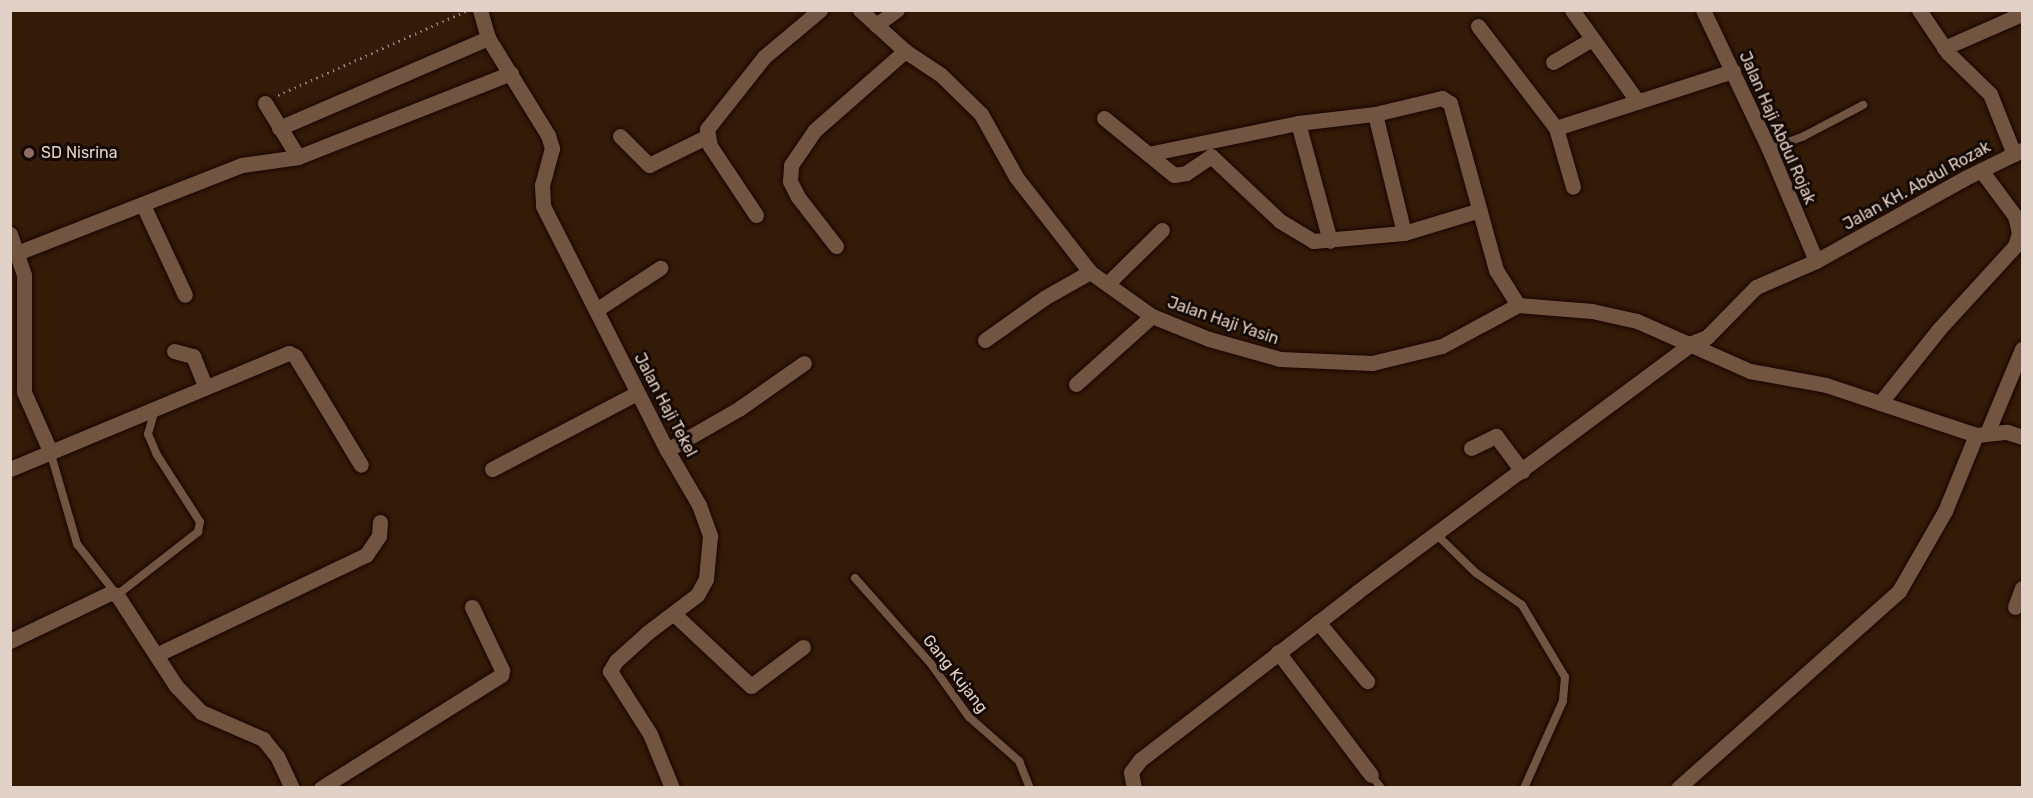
<!DOCTYPE html>
<style>
body{margin:0}
#map{position:relative;width:2033px;height:798px;overflow:hidden;background:#331b07;font-family:Rubik,sans-serif}
div>[style]{position:absolute}
.path>*{height:3px;margin-top:-1.5px;transform-origin:0;background:repeating-linear-gradient(90deg,#907c6c 0 1.5px,transparent 0 6px)}
.roads{filter:drop-shadow(0 0 2px #1a0500) drop-shadow(0 0 2px #1a0500)}
.service>*{height:8px;margin:-4px;padding:0 4px;transform-origin:4px;border-radius:4px;background:#725541}
.minor>*{height:15px;margin:-7.5px;padding:0 7.5px;transform-origin:7.5px;border-radius:7.5px;background:#725541}
.dots>*{width:16px;height:16px;translate:-50% -50%;box-sizing:border-box;border:3px solid #130803;border-radius:50%}
span{translate:-50% -50%;white-space:nowrap;text-align:center;line-height:1.15;-webkit-text-stroke:6px #130803;paint-order:stroke}
.street-label{font-size:16px;color:#e2d1c6}
.poi-label{font-size:16px;color:#e2d1c6}
.left{translate:0 -50%;text-align:left}
.frame{position:absolute;inset:0;border:12px solid #e2d1c6;pointer-events:none}
</style>
<div id="map">
<div class="path">
<i style="left:278px;top:95px;width:206px;rotate:-24.1deg"></i>
</div>
<div class="roads">
<div class="service">
<i style="left:1769px;top:149px;width:37px;rotate:-20deg"></i>
<i style="left:1804px;top:136px;width:67px;rotate:-27.7deg"></i>
<i style="left:50px;top:451px;width:97px;rotate:73.8deg"></i>
<i style="left:77px;top:544px;width:65px;rotate:51.9deg"></i>
<i style="left:117px;top:595px;width:103px;rotate:-37.9deg"></i>
<i style="left:198px;top:532px;width:10px;rotate:-79deg"></i>
<i style="left:200px;top:522px;width:80px;rotate:-122.7deg"></i>
<i style="left:157px;top:455px;width:23px;rotate:-113deg"></i>
<i style="left:148px;top:434px;width:26px;rotate:-74deg"></i>
<i style="left:1436px;top:534px;width:56px;rotate:44.3deg"></i>
<i style="left:1476px;top:573px;width:56px;rotate:34.8deg"></i>
<i style="left:1522px;top:605px;width:84px;rotate:59.2deg"></i>
<i style="left:1565px;top:677px;width:24px;rotate:95deg"></i>
<i style="left:1563px;top:701px;width:95px;rotate:114.1deg"></i>
<i style="left:855px;top:578px;width:115px;rotate:48.5deg"></i>
<i style="left:931px;top:664px;width:65px;rotate:54.4deg"></i>
<i style="left:969px;top:717px;width:67px;rotate:41.3deg"></i>
<i style="left:1019px;top:761px;width:29px;rotate:68deg"></i>
<i style="left:1371px;top:775px;width:16px;rotate:52deg"></i>
</div>
<div class="minor">
<i style="left:480px;top:10px;width:29px;rotate:74deg"></i>
<i style="left:488px;top:38px;width:114px;rotate:58.3deg"></i>
<i style="left:548px;top:135px;width:14px;rotate:73deg"></i>
<i style="left:552px;top:148px;width:38px;rotate:105deg"></i>
<i style="left:542px;top:185px;width:21px;rotate:87deg"></i>
<i style="left:543px;top:206px;width:274px;rotate:63.1deg"></i>
<i style="left:667px;top:450px;width:64px;rotate:59.8deg"></i>
<i style="left:699px;top:505px;width:33px;rotate:70deg"></i>
<i style="left:710px;top:536px;width:43px;rotate:95.3deg"></i>
<i style="left:706px;top:579px;width:18px;rotate:119deg"></i>
<i style="left:697px;top:595px;width:63px;rotate:142.8deg"></i>
<i style="left:647px;top:633px;width:42px;rotate:137.9deg"></i>
<i style="left:616px;top:661px;width:12px;rotate:121deg"></i>
<i style="left:610px;top:671px;width:75px;rotate:57.6deg"></i>
<i style="left:650px;top:734px;width:58px;rotate:67.8deg"></i>
<i style="left:860px;top:10px;width:61px;rotate:42.3deg"></i>
<i style="left:905px;top:51px;width:43px;rotate:33.7deg"></i>
<i style="left:941px;top:75px;width:56px;rotate:44.3deg"></i>
<i style="left:981px;top:114px;width:72px;rotate:60.9deg"></i>
<i style="left:1016px;top:177px;width:120px;rotate:52.1deg"></i>
<i style="left:1090px;top:272px;width:76px;rotate:35.4deg"></i>
<i style="left:1152px;top:316px;width:61px;rotate:22deg"></i>
<i style="left:1209px;top:339px;width:74px;rotate:15.7deg"></i>
<i style="left:1280px;top:359px;width:92px;rotate:2.5deg"></i>
<i style="left:1372px;top:363px;width:72px;rotate:-13.7deg"></i>
<i style="left:1442px;top:346px;width:86px;rotate:-28.3deg"></i>
<i style="left:1518px;top:305px;width:74px;rotate:4.6deg"></i>
<i style="left:1592px;top:311px;width:46px;rotate:12.5deg"></i>
<i style="left:1637px;top:321px;width:124px;rotate:23.9deg"></i>
<i style="left:1750px;top:371px;width:77px;rotate:10.4deg"></i>
<i style="left:1826px;top:385px;width:158px;rotate:18.4deg"></i>
<i style="left:1976px;top:435px;width:31px;rotate:-6deg"></i>
<i style="left:2007px;top:432px;width:16px;rotate:18deg"></i>
<i style="left:1572px;top:10px;width:113px;rotate:54.3deg"></i>
<i style="left:1703px;top:10px;width:154px;rotate:64.6deg"></i>
<i style="left:1769px;top:149px;width:121px;rotate:67.2deg"></i>
<i style="left:1919px;top:10px;width:52px;rotate:56deg"></i>
<i style="left:1948px;top:53px;width:59px;rotate:44.3deg"></i>
<i style="left:1990px;top:94px;width:65px;rotate:68.2deg"></i>
<i style="left:876px;top:25px;width:26px;rotate:-36deg"></i>
<i style="left:1478px;top:26px;width:128px;rotate:52.6deg"></i>
<i style="left:1556px;top:128px;width:61px;rotate:73.9deg"></i>
<i style="left:1944px;top:48px;width:85px;rotate:-23.6deg"></i>
<i style="left:1553px;top:62px;width:45px;rotate:-30.5deg"></i>
<i style="left:265px;top:103px;width:63px;rotate:58.6deg"></i>
<i style="left:298px;top:157px;width:229px;rotate:-21.5deg"></i>
<i style="left:1375px;top:114px;width:122px;rotate:76.3deg"></i>
<i style="left:1104px;top:118px;width:90px;rotate:39.2deg"></i>
<i style="left:1174px;top:175px;width:12px;rotate:-9deg"></i>
<i style="left:1186px;top:173px;width:30px;rotate:-34deg"></i>
<i style="left:1211px;top:156px;width:95px;rotate:43.3deg"></i>
<i style="left:1280px;top:221px;width:39px;rotate:31deg"></i>
<i style="left:1313px;top:241px;width:91px;rotate:-5deg"></i>
<i style="left:1404px;top:233px;width:79px;rotate:-16.8deg"></i>
<i style="left:1298px;top:123px;width:122px;rotate:74.8deg"></i>
<i style="left:279px;top:128px;width:228px;rotate:-23.3deg"></i>
<i style="left:1556px;top:128px;width:186px;rotate:-17.9deg"></i>
<i style="left:620px;top:136px;width:41px;rotate:45deg"></i>
<i style="left:649px;top:165px;width:64px;rotate:-26.2deg"></i>
<i style="left:1148px;top:154px;width:153px;rotate:-11.7deg"></i>
<i style="left:1298px;top:123px;width:78px;rotate:-6.7deg"></i>
<i style="left:1375px;top:114px;width:69px;rotate:-13.4deg"></i>
<i style="left:1442px;top:98px;width:9px;rotate:32deg"></i>
<i style="left:1450px;top:103px;width:173px;rotate:74.6deg"></i>
<i style="left:1496px;top:270px;width:41px;rotate:57.8deg"></i>
<i style="left:143px;top:205px;width:99px;rotate:65deg"></i>
<i style="left:756px;top:215px;width:83px;rotate:-123.7deg"></i>
<i style="left:710px;top:146px;width:17px;rotate:-100deg"></i>
<i style="left:707px;top:129px;width:92px;rotate:-51.6deg"></i>
<i style="left:764px;top:57px;width:73px;rotate:-40deg"></i>
<i style="left:10px;top:234px;width:43px;rotate:71.1deg"></i>
<i style="left:24px;top:275px;width:117px;rotate:90deg"></i>
<i style="left:24px;top:392px;width:64px;rotate:66.2deg"></i>
<i style="left:836px;top:246px;width:62px;rotate:-127.8deg"></i>
<i style="left:798px;top:197px;width:18px;rotate:-117deg"></i>
<i style="left:790px;top:181px;width:16px;rotate:-86deg"></i>
<i style="left:791px;top:165px;width:42px;rotate:-55.6deg"></i>
<i style="left:815px;top:130px;width:120px;rotate:-41.3deg"></i>
<i style="left:17px;top:253px;width:242px;rotate:-21.4deg"></i>
<i style="left:242px;top:165px;width:57px;rotate:-8.1deg"></i>
<i style="left:1107px;top:284px;width:77px;rotate:-44.5deg"></i>
<i style="left:596px;top:310px;width:77px;rotate:-33.3deg"></i>
<i style="left:985px;top:340px;width:72px;rotate:-35.4deg"></i>
<i style="left:1044px;top:298px;width:53px;rotate:-29.5deg"></i>
<i style="left:174px;top:351px;width:20px;rotate:15deg"></i>
<i style="left:193px;top:356px;width:31px;rotate:68deg"></i>
<i style="left:1076px;top:384px;width:102px;rotate:-41.8deg"></i>
<i style="left:1880px;top:403px;width:95px;rotate:-51.4deg"></i>
<i style="left:1939px;top:329px;width:113px;rotate:-47.5deg"></i>
<i style="left:2015px;top:246px;width:14px;rotate:-73deg"></i>
<i style="left:2019px;top:233px;width:17px;rotate:-103deg"></i>
<i style="left:2015px;top:216px;width:57px;rotate:-126.5deg"></i>
<i style="left:1987px;top:433px;width:91px;rotate:-67.4deg"></i>
<i style="left:1471px;top:448px;width:28px;rotate:-26deg"></i>
<i style="left:1496px;top:436px;width:44px;rotate:53.4deg"></i>
<i style="left:667px;top:450px;width:84px;rotate:-29.9deg"></i>
<i style="left:740px;top:408px;width:78px;rotate:-35.1deg"></i>
<i style="left:10px;top:469px;width:302px;rotate:-22.6deg"></i>
<i style="left:289px;top:353px;width:7px;rotate:27deg"></i>
<i style="left:295px;top:356px;width:127px;rotate:58.8deg"></i>
<i style="left:492px;top:469px;width:164px;rotate:-27.7deg"></i>
<i style="left:2015px;top:607px;width:20px;rotate:-70deg"></i>
<i style="left:674px;top:614px;width:105px;rotate:43.1deg"></i>
<i style="left:751px;top:686px;width:65px;rotate:-36.9deg"></i>
<i style="left:1318px;top:622px;width:77px;rotate:50.3deg"></i>
<i style="left:10px;top:641px;width:111px;rotate:-25.6deg"></i>
<i style="left:110px;top:593px;width:7px;rotate:16deg"></i>
<i style="left:117px;top:595px;width:108px;rotate:57deg"></i>
<i style="left:176px;top:686px;width:36px;rotate:46deg"></i>
<i style="left:201px;top:712px;width:68px;rotate:23.5deg"></i>
<i style="left:263px;top:739px;width:22px;rotate:51deg"></i>
<i style="left:277px;top:756px;width:35px;rotate:65deg"></i>
<i style="left:1278px;top:652px;width:154px;rotate:52.9deg"></i>
<i style="left:156px;top:655px;width:233px;rotate:-25.5deg"></i>
<i style="left:366px;top:555px;width:23px;rotate:-56deg"></i>
<i style="left:379px;top:536px;width:14px;rotate:-86deg"></i>
<i style="left:321px;top:788px;width:213px;rotate:-32.1deg"></i>
<i style="left:501px;top:675px;width:5px;rotate:-79deg"></i>
<i style="left:502px;top:670px;width:70px;rotate:-115.5deg"></i>
<i style="left:1134px;top:788px;width:16px;rotate:-101deg"></i>
<i style="left:1131px;top:772px;width:15px;rotate:-53deg"></i>
<i style="left:1140px;top:760px;width:274px;rotate:-37.7deg"></i>
<i style="left:1357px;top:592px;width:417px;rotate:-36.6deg"></i>
<i style="left:1692px;top:343px;width:16px;rotate:-22deg"></i>
<i style="left:1707px;top:337px;width:70px;rotate:-45.6deg"></i>
<i style="left:1756px;top:287px;width:65px;rotate:-23.4deg"></i>
<i style="left:1816px;top:261px;width:171px;rotate:-29.1deg"></i>
<i style="left:1965px;top:178px;width:64px;rotate:-26.2deg"></i>
<i style="left:1678px;top:788px;width:296px;rotate:-41.7deg"></i>
<i style="left:1899px;top:591px;width:92px;rotate:-60.1deg"></i>
<i style="left:1945px;top:511px;width:82px;rotate:-67.8deg"></i>
</div>
</div>
<div class="dots">
<i style="left:29px;top:153px;background:#8d6e63"></i>
</div>
<div class="street-label">
<span style="left:1777px;top:128px;rotate:66deg">Jalan Haji Abdul Rojak</span>
<span style="left:1917px;top:186px;rotate:-29deg">Jalan KH. Abdul Rozak</span>
<span style="left:1223px;top:321px;rotate:19deg">Jalan Haji Yasin</span>
<span style="left:665px;top:405px;rotate:62deg">Jalan Haji Tekel</span>
<span style="left:955px;top:674px;rotate:52deg">Gang Kujang</span>
</div>
<div class="poi-label">
<span class="left" style="left:41px;top:153px">SD Nisrina</span>
</div>
<div class="frame"></div>
</div>
